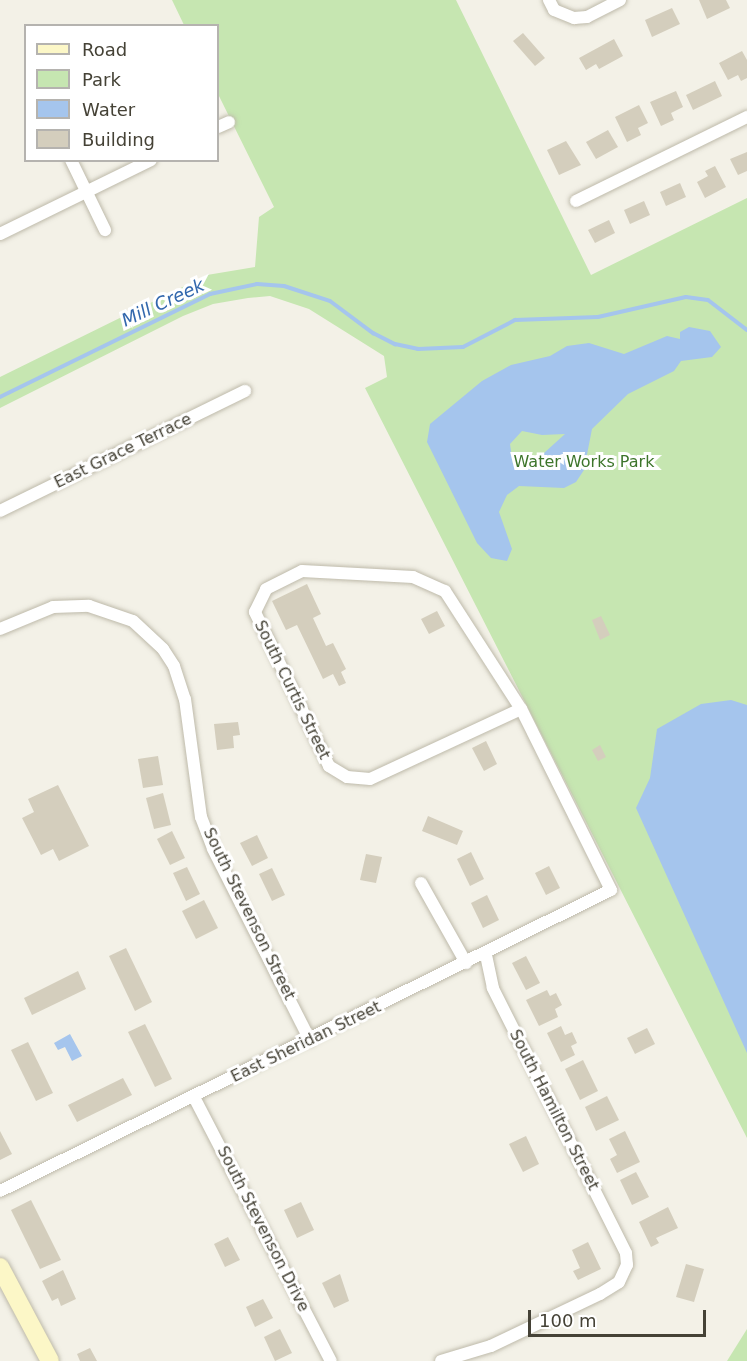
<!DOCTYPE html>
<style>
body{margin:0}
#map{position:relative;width:747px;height:1361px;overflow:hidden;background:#f3f1e7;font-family:"DejaVu Sans",sans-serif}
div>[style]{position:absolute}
.green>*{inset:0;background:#c6e6b1}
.water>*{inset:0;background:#a5c5ed}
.stream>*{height:4px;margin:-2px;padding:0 2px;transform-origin:2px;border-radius:2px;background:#a5c5ed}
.building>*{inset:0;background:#d4cebd}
.roads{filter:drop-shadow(0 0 2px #bebaaa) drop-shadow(0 0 2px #bebaaa)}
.street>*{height:12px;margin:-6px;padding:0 6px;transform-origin:6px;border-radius:6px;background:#fff}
.secondary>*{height:18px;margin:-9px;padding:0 9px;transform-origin:9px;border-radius:9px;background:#fcf7c7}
span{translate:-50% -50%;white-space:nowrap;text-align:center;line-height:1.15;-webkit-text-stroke:6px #fff;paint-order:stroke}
.street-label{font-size:16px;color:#454236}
.park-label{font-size:16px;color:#3d752b}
.water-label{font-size:18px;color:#3368ad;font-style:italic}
.legend{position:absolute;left:24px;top:24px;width:195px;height:138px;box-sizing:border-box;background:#fff;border:2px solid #b5b3af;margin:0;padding:8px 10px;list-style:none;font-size:18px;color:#454236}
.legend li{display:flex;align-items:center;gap:12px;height:30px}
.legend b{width:30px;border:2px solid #b5b3af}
.scale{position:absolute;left:528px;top:1310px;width:178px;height:27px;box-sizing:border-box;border:3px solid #454236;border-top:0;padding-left:8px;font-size:18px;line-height:21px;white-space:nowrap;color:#454236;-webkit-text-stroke:4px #fff;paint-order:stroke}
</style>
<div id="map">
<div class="green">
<i style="clip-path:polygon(172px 0,456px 0,591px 275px,747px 198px,747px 1138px,365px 388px,387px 377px,384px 356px,309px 309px,270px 296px,248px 298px,213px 304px,183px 316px,0 408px,0 377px,207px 275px,255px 267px,259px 217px,274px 207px,218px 94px,218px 26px,184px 25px)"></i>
<i style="clip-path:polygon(747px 1329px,747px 1361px,727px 1361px)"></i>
</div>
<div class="water">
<i style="clip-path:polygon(evenodd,689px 327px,710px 331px,721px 347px,712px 357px,681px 361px,674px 371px,628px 394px,592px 429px,584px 470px,576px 482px,564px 488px,519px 486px,507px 495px,499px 512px,512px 549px,507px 561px,491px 558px,477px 543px,427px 442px,430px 424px,482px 381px,511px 365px,550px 356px,567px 346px,589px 343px,624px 354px,667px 336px,680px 339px,680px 332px,689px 327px,522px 431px,542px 435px,565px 434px,533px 463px,520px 470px,513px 464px,510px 444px,522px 431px)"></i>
<i style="clip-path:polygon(731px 700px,747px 705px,747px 1053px,636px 808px,650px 778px,657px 729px,701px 704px)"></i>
<i style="clip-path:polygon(70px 1034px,82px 1056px,72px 1061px,65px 1047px,58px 1050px,54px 1043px)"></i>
</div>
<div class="stream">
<i style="left:0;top:397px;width:234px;rotate:-26.1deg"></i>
<i style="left:210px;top:294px;width:48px;rotate:-12deg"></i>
<i style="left:257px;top:284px;width:27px;rotate:4deg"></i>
<i style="left:284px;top:286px;width:48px;rotate:18.1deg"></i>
<i style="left:330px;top:301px;width:54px;rotate:36.7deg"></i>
<i style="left:373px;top:333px;width:25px;rotate:27deg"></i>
<i style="left:395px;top:344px;width:24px;rotate:12deg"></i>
<i style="left:418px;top:349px;width:45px;rotate:-2.5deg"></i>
<i style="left:463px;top:347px;width:59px;rotate:-27.4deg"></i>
<i style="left:515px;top:320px;width:83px;rotate:-2.1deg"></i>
<i style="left:598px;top:317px;width:90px;rotate:-12.8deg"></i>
<i style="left:686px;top:297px;width:22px;rotate:8deg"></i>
<i style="left:708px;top:300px;width:49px;rotate:37.6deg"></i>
</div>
<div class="building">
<i style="clip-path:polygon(699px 0,726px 0,730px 8px,707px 19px)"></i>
<i style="clip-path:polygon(672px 8px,680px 24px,652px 37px,645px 20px)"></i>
<i style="clip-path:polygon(523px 33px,545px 58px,535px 66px,513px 41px)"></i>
<i style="clip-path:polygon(614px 39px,623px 56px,599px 69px,596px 64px,586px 70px,579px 58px)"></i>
<i style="clip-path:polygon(742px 51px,747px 60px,747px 78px,741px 81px,738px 75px,728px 80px,719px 63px)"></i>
<i style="clip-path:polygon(715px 81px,722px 96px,693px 110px,686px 95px)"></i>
<i style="clip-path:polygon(676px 91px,683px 107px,671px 113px,674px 120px,661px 126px,650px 102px)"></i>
<i style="clip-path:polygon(639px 105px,648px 123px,638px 128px,641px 135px,627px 142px,615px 117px)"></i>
<i style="clip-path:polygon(608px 130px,618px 147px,596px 159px,586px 142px)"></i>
<i style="clip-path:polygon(566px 141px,581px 165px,559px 175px,547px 150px)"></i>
<i style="clip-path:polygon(747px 152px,747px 171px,738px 175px,730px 159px)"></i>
<i style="clip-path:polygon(715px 166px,726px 187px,705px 198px,697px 182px,708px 176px,705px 171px)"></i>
<i style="clip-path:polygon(680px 183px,686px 197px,666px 206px,660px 192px)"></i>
<i style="clip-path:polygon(644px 201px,650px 215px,630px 224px,624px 210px)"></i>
<i style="clip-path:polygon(609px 220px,615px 233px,595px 243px,588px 230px)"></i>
<i style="clip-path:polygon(307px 584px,321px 614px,313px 618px,326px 646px,333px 643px,346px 669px,341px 672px,346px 683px,339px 686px,333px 674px,323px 679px,297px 625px,286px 630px,272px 601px)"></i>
<i style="clip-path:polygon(437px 611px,445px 626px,429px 634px,421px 619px)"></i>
<i style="clip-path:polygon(601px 616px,610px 635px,600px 640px,592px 620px)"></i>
<i style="clip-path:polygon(238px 722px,240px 735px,233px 736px,234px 748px,217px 750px,214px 724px)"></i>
<i style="clip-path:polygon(486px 741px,497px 764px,484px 771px,472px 748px)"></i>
<i style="clip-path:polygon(600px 745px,606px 757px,598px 761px,592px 750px)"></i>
<i style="clip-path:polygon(158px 756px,163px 785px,143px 788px,138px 759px)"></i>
<i style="clip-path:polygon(58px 785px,89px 846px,59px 861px,53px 849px,41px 855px,22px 818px,34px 812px,28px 799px)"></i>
<i style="clip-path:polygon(163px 793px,171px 825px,154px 829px,146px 798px)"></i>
<i style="clip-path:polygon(428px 816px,463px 831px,457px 845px,422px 831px)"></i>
<i style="clip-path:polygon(172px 831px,185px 858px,170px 865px,157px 839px)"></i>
<i style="clip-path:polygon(257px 835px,268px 858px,252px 866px,240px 843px)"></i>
<i style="clip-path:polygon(471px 852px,484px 879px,470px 886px,457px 859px)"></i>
<i style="clip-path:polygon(366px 854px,382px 857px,376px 883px,360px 880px)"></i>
<i style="clip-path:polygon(549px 866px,560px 888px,546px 895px,535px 873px)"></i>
<i style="clip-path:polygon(187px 867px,200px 894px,186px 901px,173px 873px)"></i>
<i style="clip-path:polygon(272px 868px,285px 895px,272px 901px,259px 874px)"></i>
<i style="clip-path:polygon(487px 895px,499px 920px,483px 928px,471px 903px)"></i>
<i style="clip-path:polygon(204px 900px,218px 928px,196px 939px,182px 911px)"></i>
<i style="clip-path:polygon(126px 948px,152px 1002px,135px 1011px,109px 956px)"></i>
<i style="clip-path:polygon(526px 956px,540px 983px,526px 990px,512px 963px)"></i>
<i style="clip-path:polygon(78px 971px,86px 989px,32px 1015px,24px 998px)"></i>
<i style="clip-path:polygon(547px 990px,550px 996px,556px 993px,562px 1005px,555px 1009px,558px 1017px,539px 1026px,526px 1000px)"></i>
<i style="clip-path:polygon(145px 1024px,172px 1079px,155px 1087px,128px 1032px)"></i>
<i style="clip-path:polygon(561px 1026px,565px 1035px,572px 1032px,577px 1043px,571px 1046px,575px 1055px,561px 1062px,547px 1033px)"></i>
<i style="clip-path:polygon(647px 1028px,655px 1044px,635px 1054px,627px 1038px)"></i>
<i style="clip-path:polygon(28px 1042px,53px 1093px,36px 1101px,11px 1050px)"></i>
<i style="clip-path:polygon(583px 1060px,598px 1091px,580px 1100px,565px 1069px)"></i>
<i style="clip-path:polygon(123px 1078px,132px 1095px,77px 1122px,68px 1105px)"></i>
<i style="clip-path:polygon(607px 1096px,619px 1120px,596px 1131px,585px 1107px)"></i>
<i style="clip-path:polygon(0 1131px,12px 1154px,0 1160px)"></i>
<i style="clip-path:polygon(625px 1131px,640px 1162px,617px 1173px,610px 1159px,617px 1155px,609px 1139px)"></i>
<i style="clip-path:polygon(526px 1136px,539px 1164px,523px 1172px,509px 1144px)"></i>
<i style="clip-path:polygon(636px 1172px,649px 1197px,632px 1205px,620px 1180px)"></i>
<i style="clip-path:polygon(31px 1200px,61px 1260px,40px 1269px,11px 1210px)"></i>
<i style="clip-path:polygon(301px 1202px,314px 1230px,297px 1238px,284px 1210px)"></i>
<i style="clip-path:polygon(668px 1207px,678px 1228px,656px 1238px,659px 1243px,651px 1247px,639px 1222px)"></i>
<i style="clip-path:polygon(228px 1237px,240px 1260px,225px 1267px,214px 1244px)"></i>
<i style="clip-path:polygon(588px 1242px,601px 1269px,578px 1280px,573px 1271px,580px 1268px,572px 1250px)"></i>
<i style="clip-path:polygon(686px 1264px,704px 1269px,694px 1302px,676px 1297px)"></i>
<i style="clip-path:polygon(63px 1270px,76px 1299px,61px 1306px,58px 1298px,52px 1301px,42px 1281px)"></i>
<i style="clip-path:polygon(340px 1274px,349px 1301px,334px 1308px,322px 1283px)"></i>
<i style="clip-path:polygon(263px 1299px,273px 1318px,255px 1327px,246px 1307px)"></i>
<i style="clip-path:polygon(280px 1329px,292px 1353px,275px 1361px,264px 1337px)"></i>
<i style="clip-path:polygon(90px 1348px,97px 1361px,80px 1361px,77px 1354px)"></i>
</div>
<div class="roads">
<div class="street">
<i style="left:549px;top:0;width:11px;rotate:63deg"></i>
<i style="left:554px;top:10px;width:22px;rotate:22deg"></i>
<i style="left:574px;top:18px;width:13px;rotate:-4deg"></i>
<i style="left:587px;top:17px;width:37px;rotate:-27deg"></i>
<i style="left:218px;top:127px;width:12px;rotate:-24deg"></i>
<i style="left:71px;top:160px;width:78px;rotate:64.1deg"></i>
<i style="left:576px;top:201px;width:191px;rotate:-26.2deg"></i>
<i style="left:0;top:234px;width:168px;rotate:-26.1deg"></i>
<i style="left:0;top:511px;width:273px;rotate:-26.1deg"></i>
<i style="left:0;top:629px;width:57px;rotate:-22.5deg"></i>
<i style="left:53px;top:607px;width:36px;rotate:-2deg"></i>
<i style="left:89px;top:606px;width:46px;rotate:18.8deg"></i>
<i style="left:133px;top:621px;width:41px;rotate:43deg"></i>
<i style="left:163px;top:649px;width:20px;rotate:57deg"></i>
<i style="left:174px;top:666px;width:35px;rotate:72deg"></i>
<i style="left:185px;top:699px;width:119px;rotate:82.3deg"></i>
<i style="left:201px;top:817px;width:34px;rotate:69deg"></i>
<i style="left:213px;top:849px;width:214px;rotate:63.1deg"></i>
<i style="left:421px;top:883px;width:92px;rotate:60.6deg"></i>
<i style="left:194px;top:1097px;width:297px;rotate:62.6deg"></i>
<i style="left:0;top:1191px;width:681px;rotate:-26.23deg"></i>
<i style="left:611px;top:890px;width:202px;rotate:-116.4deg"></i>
<i style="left:521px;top:709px;width:166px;rotate:155.1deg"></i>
<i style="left:370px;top:779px;width:23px;rotate:-175deg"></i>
<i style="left:347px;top:777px;width:21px;rotate:-149deg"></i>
<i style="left:329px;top:766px;width:171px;rotate:-115.7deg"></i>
<i style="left:255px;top:612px;width:25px;rotate:-64deg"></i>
<i style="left:266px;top:589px;width:40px;rotate:-26.6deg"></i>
<i style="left:302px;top:571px;width:111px;rotate:3.1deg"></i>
<i style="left:413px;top:577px;width:35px;rotate:24deg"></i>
<i style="left:445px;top:591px;width:140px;rotate:57.2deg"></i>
<i style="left:441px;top:1361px;width:52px;rotate:-16.7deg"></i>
<i style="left:491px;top:1346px;width:121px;rotate:-25.5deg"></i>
<i style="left:600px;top:1294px;width:22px;rotate:-32deg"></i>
<i style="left:619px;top:1282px;width:19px;rotate:-65deg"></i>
<i style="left:627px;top:1265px;width:12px;rotate:-95deg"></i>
<i style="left:626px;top:1253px;width:297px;rotate:-116.7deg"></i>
<i style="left:493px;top:988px;width:35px;rotate:-102deg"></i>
</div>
<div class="secondary">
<i style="left:0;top:1267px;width:106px;rotate:62deg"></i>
</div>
</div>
<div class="street-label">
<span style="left:123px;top:451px;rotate:-26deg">East Grace Terrace</span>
<span style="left:292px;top:690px;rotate:64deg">South Curtis Street</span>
<span style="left:249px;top:914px;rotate:64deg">South Stevenson Street</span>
<span style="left:306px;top:1042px;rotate:-26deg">East Sheridan Street</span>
<span style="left:554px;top:1110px;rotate:63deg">South Hamilton Street</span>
<span style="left:263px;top:1229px;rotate:63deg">South Stevenson Drive</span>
</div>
<div class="park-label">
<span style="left:584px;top:462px">Water Works Park</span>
</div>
<div class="water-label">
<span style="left:163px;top:303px;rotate:-25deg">Mill Creek</span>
</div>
<ul class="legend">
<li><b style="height:8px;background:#fcf7c7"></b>Road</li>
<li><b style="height:16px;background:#c6e6b1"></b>Park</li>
<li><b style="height:16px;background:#a5c5ed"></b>Water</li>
<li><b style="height:16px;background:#d4cebd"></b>Building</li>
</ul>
<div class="scale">100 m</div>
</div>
